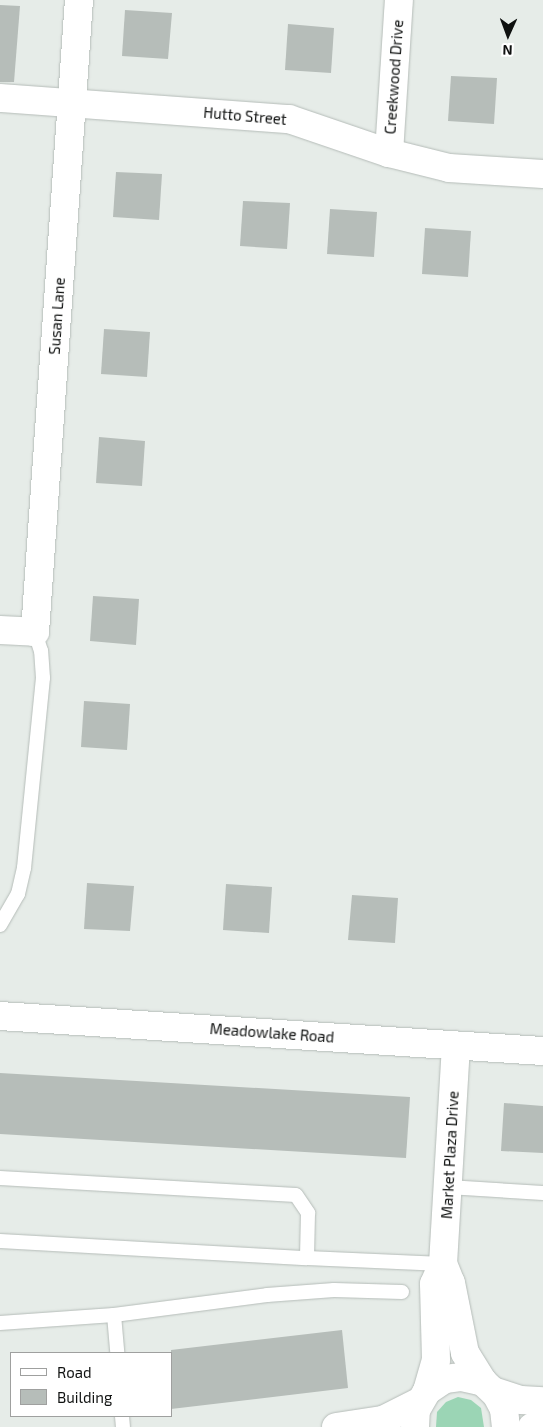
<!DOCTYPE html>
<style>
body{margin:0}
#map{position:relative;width:543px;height:1427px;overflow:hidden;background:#e6ece8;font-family:"Exo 2",sans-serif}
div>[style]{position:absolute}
.green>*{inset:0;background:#9bd5b5}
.building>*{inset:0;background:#b6bdb9}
.roads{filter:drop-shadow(0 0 1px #b5bcb8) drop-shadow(0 0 1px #b5bcb8)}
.lane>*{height:14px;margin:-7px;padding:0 7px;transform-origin:7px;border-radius:7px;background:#fff}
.street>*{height:28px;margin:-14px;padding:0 14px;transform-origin:14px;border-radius:14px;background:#fff}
.secondary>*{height:28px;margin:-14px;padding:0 14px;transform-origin:14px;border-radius:14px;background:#fff}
span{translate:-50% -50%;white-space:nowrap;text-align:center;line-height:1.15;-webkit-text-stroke:5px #fff;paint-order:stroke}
.street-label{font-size:15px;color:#0f1110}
.legend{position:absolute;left:10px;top:1352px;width:162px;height:65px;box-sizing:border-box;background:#fff;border:1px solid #9fa09f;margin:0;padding:6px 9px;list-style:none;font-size:15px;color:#0f1110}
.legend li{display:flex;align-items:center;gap:10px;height:25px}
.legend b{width:25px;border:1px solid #9fa09f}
.north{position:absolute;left:483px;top:10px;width:50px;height:50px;-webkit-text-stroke:4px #fff;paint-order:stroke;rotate:182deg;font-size:14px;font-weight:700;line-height:20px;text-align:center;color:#0f1110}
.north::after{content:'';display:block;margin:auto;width:18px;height:22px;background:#0f1110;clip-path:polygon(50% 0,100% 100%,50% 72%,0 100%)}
</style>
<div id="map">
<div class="green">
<i style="clip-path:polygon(458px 1397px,471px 1400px,481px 1408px,484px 1427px,436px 1427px,437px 1412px,446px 1402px)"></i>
</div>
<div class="building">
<i style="clip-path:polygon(0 5px,20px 6px,14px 82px,0 82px)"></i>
<i style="clip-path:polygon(125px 10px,172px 13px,168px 59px,122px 56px)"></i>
<i style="clip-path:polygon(288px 24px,334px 28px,331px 73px,285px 70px)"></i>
<i style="clip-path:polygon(451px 76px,497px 78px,494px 124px,448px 121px)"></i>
<i style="clip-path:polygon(116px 172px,162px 174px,159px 220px,113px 217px)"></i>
<i style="clip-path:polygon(243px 201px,290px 203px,287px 249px,240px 246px)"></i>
<i style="clip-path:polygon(330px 209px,377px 212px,374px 257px,327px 254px)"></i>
<i style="clip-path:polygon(425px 228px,471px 231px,468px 277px,422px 274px)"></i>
<i style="clip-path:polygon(104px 329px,150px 332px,147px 377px,101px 374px)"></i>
<i style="clip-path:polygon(99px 437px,145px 441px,142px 486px,96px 483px)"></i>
<i style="clip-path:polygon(93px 596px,139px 599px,136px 645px,90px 641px)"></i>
<i style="clip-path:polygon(84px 701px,130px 704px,127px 750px,81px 747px)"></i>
<i style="clip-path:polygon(87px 883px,134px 886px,130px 931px,84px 929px)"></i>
<i style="clip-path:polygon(226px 884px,272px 887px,269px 933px,223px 930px)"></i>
<i style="clip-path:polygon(352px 895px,398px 898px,395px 943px,348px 940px)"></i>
<i style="clip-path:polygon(0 1073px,410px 1097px,406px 1158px,0 1134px)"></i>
<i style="clip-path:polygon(504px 1103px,543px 1106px,543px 1153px,501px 1151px)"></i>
<i style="clip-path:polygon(342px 1330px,348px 1388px,171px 1409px,171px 1350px)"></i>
</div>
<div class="roads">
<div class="lane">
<i style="left:0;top:925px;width:36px;rotate:-60deg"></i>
<i style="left:18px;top:894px;width:27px;rotate:-77deg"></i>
<i style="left:24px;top:868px;width:191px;rotate:-84.3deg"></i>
<i style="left:43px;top:678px;width:27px;rotate:-94deg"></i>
<i style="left:41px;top:651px;width:20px;rotate:-108deg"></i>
<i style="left:0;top:1178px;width:296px;rotate:3.3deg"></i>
<i style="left:296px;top:1195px;width:22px;rotate:56deg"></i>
<i style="left:308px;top:1213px;width:45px;rotate:91.3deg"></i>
<i style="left:307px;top:1258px;width:136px;rotate:2.5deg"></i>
<i style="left:448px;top:1187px;width:95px;rotate:3.6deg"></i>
<i style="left:0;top:1241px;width:307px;rotate:3.2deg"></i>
<i style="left:114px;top:1315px;width:38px;rotate:85deg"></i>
<i style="left:0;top:1323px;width:114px;rotate:-4deg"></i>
<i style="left:114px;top:1315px;width:154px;rotate:-7.4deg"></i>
<i style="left:267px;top:1295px;width:67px;rotate:-4.3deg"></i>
<i style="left:334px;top:1290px;width:68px;rotate:1.7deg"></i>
<i style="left:122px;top:1416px;width:11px;rotate:85deg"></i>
</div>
<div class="street">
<i style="left:0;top:98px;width:290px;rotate:4.2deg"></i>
<i style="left:289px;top:119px;width:106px;rotate:18.8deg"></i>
<i style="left:389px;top:153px;width:62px;rotate:14deg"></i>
<i style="left:449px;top:168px;width:94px;rotate:3.7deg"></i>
<i style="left:389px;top:153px;width:153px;rotate:-86.3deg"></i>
<i style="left:0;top:630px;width:35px;rotate:3deg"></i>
<i style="left:35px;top:632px;width:634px;rotate:-86.02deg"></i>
<i style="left:444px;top:1266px;width:18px;rotate:68deg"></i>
<i style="left:451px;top:1283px;width:71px;rotate:78.7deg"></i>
<i style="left:465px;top:1353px;width:34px;rotate:58deg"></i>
<i style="left:427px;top:1391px;width:32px;rotate:-74deg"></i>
<i style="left:436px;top:1360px;width:76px;rotate:-91.5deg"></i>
<i style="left:434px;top:1284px;width:22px;rotate:-66deg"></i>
<i style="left:443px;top:1264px;width:219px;rotate:-86.6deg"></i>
<i style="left:493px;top:1391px;width:29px;rotate:18deg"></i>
<i style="left:521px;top:1400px;width:22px;rotate:3deg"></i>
<i style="left:336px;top:1427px;width:48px;rotate:-8.5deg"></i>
<i style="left:383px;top:1420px;width:40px;rotate:-26.6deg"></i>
<i style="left:415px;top:1427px;width:17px;rotate:-87deg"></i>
<i style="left:416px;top:1410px;width:22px;rotate:-60deg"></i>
<i style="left:427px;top:1391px;width:22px;rotate:-34deg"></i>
<i style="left:445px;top:1379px;width:17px;rotate:-7deg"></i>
<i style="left:462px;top:1377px;width:22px;rotate:13deg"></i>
<i style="left:483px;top:1382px;width:18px;rotate:43deg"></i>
<i style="left:496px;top:1394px;width:17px;rotate:62deg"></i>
<i style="left:504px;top:1409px;width:18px;rotate:84deg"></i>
<i style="left:532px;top:1427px;width:11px;rotate:-15deg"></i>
</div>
<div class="secondary">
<i style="left:0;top:1016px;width:544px;rotate:3.69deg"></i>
</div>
</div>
<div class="street-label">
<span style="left:394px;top:77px;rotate:-86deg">Creekwood Drive</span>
<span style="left:245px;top:116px;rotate:5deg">Hutto Street</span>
<span style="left:57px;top:316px;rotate:-86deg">Susan Lane</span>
<span style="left:272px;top:1033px;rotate:4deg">Meadowlake Road</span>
<span style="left:450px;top:1155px;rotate:-87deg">Market Plaza Drive</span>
</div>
<ul class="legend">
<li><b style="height:6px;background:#fff"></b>Road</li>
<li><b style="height:14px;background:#b6bdb9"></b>Building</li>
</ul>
<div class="north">N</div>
</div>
